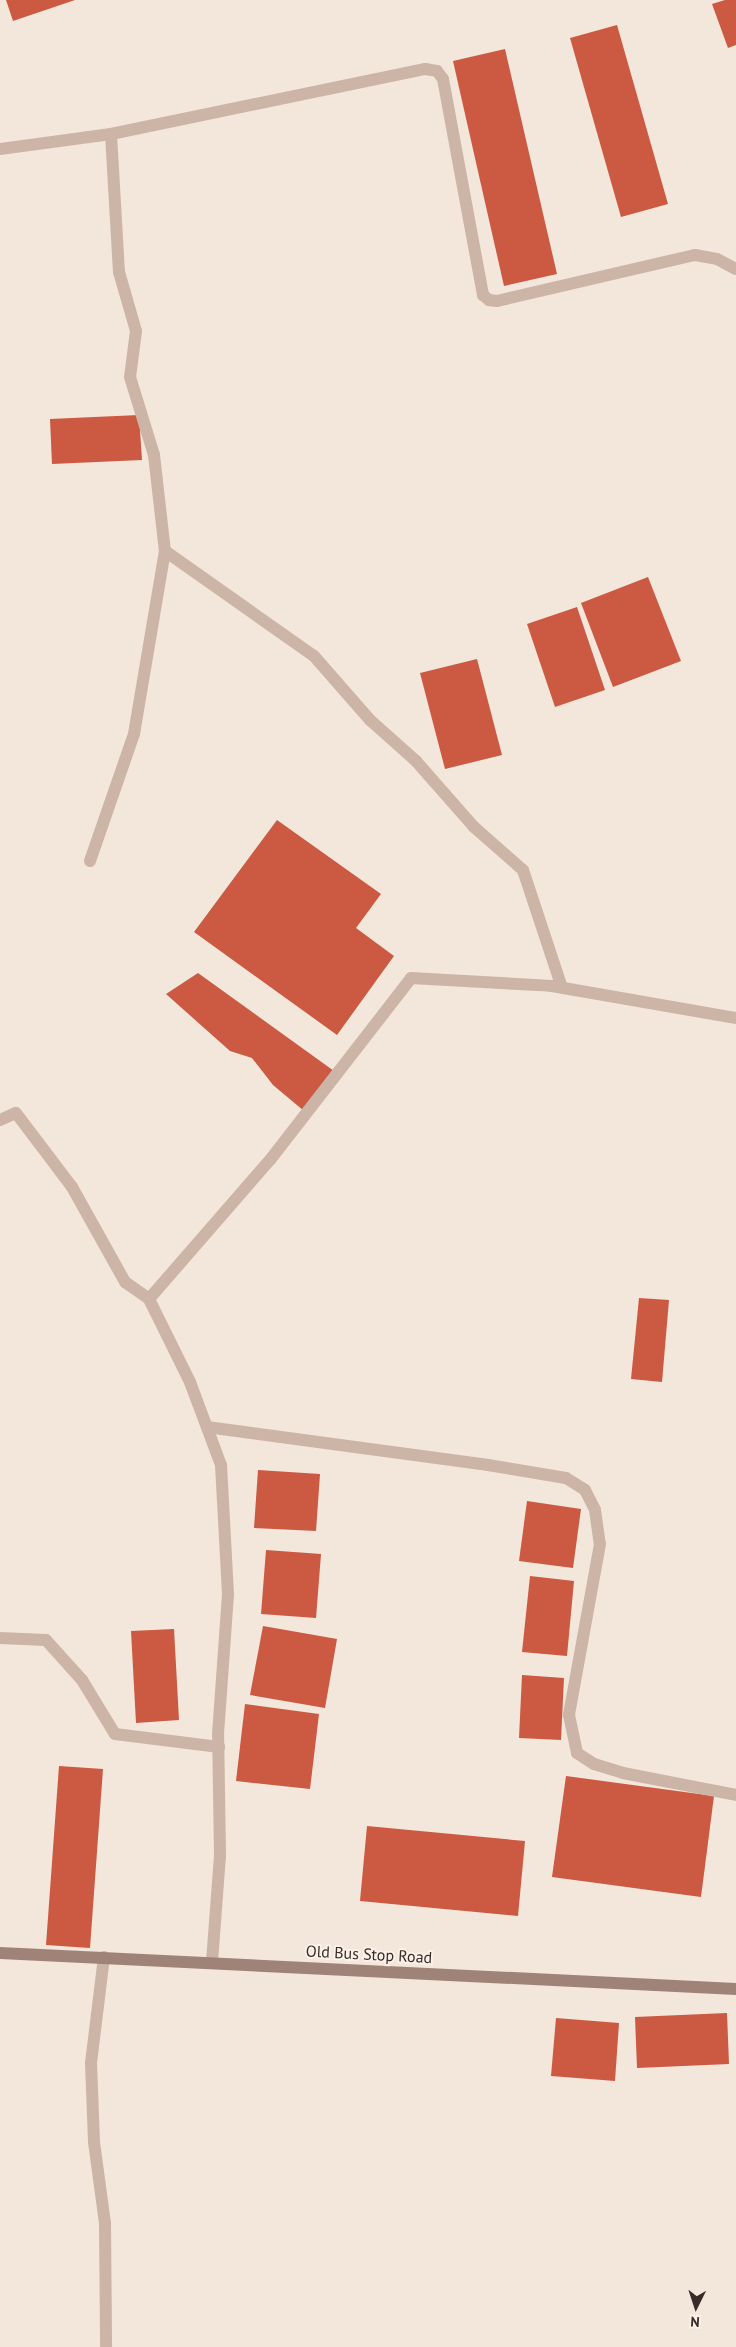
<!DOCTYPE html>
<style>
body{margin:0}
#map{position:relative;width:736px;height:2347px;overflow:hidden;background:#f3e6db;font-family:"PT Sans",sans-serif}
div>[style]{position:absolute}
.building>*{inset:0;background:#cc5941}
.street>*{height:12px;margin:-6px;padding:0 6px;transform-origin:6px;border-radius:6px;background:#ccb5a6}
.secondary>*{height:12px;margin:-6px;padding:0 6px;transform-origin:6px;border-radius:6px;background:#a08378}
span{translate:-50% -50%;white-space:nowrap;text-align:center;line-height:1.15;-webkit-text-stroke:4px #faf1e8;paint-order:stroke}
.street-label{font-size:16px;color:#382b28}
.north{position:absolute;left:671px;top:2282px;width:50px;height:50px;-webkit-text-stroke:4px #faf1e8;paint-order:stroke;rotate:184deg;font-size:14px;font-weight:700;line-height:20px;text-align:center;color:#382b28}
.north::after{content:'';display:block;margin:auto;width:18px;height:22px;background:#382b28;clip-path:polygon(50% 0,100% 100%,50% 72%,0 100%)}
</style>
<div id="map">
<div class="building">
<i style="clip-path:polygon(6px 0,75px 0,13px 21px)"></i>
<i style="clip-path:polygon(725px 0,736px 0,736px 45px,728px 48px,712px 4px)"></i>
<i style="clip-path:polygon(617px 25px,668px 204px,621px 217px,570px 38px)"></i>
<i style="clip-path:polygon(505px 49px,557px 274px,504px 286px,453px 61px)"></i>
<i style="clip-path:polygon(139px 415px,142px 460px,52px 464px,50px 419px)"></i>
<i style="clip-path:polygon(648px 577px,681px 661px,613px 687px,581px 603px)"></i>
<i style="clip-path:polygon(577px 607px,605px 690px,555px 707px,527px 624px)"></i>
<i style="clip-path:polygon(477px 659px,502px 755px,445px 769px,420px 673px)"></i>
<i style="clip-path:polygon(277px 820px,381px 894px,356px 928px,394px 956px,337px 1035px,194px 932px)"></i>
<i style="clip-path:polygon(198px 973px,334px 1071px,304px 1111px,273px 1085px,252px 1058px,230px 1051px,166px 994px)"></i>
<i style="clip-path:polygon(639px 1298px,669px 1300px,662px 1382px,631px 1379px)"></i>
<i style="clip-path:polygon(258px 1470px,320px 1474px,316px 1531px,254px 1528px)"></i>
<i style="clip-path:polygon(527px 1501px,581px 1509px,573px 1568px,519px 1561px)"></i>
<i style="clip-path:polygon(266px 1550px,321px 1554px,316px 1618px,261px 1614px)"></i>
<i style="clip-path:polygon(530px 1576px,574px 1581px,567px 1656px,522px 1652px)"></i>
<i style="clip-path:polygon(263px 1626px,337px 1639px,325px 1708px,250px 1695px)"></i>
<i style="clip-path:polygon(174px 1629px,179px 1720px,136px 1723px,131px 1631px)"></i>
<i style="clip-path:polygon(522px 1675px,564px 1678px,561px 1740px,519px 1738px)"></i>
<i style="clip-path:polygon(245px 1704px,319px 1714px,310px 1789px,236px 1781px)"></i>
<i style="clip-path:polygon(59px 1766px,103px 1769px,90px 1948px,46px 1945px)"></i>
<i style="clip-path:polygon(566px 1776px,714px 1796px,701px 1897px,552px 1877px)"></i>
<i style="clip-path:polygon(367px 1826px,525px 1841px,518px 1916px,360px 1901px)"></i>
<i style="clip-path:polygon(727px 2013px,729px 2064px,637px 2068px,635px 2017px)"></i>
<i style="clip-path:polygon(556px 2018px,619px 2023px,615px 2081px,551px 2076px)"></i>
</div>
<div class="street">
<i style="left:111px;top:134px;width:138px;rotate:86.7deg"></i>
<i style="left:119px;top:272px;width:61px;rotate:73.9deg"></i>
<i style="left:136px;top:331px;width:46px;rotate:97.4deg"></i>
<i style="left:130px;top:377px;width:82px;rotate:72.9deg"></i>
<i style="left:154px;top:455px;width:97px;rotate:83.5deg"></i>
<i style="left:165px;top:551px;width:182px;rotate:35.2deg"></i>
<i style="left:314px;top:656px;width:85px;rotate:48.8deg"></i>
<i style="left:370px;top:720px;width:62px;rotate:41.7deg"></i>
<i style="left:416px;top:761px;width:88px;rotate:48.7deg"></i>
<i style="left:474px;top:827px;width:65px;rotate:41.3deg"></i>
<i style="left:523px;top:870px;width:124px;rotate:71.7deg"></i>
<i style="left:0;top:149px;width:112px;rotate:-7.7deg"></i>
<i style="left:111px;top:134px;width:321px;rotate:-11.7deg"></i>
<i style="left:425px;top:69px;width:12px;rotate:9deg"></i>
<i style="left:437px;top:71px;width:10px;rotate:53deg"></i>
<i style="left:443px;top:79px;width:220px;rotate:79.5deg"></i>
<i style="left:483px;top:295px;width:8px;rotate:40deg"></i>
<i style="left:489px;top:300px;width:8px;rotate:7deg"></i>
<i style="left:497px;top:301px;width:203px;rotate:-13.1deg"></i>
<i style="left:695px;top:255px;width:22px;rotate:10deg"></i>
<i style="left:717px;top:259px;width:21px;rotate:28deg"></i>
<i style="left:90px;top:861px;width:134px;rotate:-70.9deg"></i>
<i style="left:134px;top:734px;width:186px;rotate:-80.4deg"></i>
<i style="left:0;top:1120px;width:17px;rotate:-24deg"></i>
<i style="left:16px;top:1113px;width:93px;rotate:52.9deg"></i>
<i style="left:72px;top:1187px;width:109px;rotate:60.8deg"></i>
<i style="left:125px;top:1282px;width:29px;rotate:35deg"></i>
<i style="left:207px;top:1427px;width:284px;rotate:7.7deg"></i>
<i style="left:488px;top:1465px;width:79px;rotate:9.5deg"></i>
<i style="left:566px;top:1478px;width:22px;rotate:32deg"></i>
<i style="left:585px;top:1490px;width:22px;rotate:63deg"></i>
<i style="left:595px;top:1510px;width:34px;rotate:82deg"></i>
<i style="left:600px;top:1544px;width:174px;rotate:100.3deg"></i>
<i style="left:569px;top:1715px;width:39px;rotate:78deg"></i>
<i style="left:577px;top:1753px;width:20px;rotate:33deg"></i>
<i style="left:594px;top:1764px;width:30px;rotate:17deg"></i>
<i style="left:623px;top:1773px;width:115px;rotate:11deg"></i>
<i style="left:0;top:1638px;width:46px;rotate:2.5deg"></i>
<i style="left:46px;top:1640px;width:54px;rotate:48deg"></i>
<i style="left:82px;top:1680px;width:63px;rotate:58.6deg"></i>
<i style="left:115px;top:1734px;width:105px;rotate:7.1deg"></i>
<i style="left:104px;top:1957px;width:107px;rotate:97deg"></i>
<i style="left:91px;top:2063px;width:79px;rotate:87.8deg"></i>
<i style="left:94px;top:2142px;width:82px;rotate:82.3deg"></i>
<i style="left:105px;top:2223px;width:124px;rotate:89.5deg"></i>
<i style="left:212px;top:1962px;width:107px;rotate:-85.7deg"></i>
<i style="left:220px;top:1855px;width:121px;rotate:-90.9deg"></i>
<i style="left:218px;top:1734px;width:140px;rotate:-85.9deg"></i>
<i style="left:228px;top:1594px;width:129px;rotate:-93.1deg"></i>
<i style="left:221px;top:1465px;width:89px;rotate:-110.5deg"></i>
<i style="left:190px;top:1382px;width:93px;rotate:-116.3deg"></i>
<i style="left:149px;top:1299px;width:184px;rotate:-49deg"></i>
<i style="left:270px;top:1160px;width:230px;rotate:-52.2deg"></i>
<i style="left:411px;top:978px;width:141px;rotate:3.2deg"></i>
<i style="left:552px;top:986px;width:187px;rotate:9.9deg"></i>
</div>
<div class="secondary">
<i style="left:0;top:1953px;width:737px;rotate:2.8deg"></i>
</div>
<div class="street-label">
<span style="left:369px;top:1954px;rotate:3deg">Old Bus Stop Road</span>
</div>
<div class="north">N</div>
</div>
